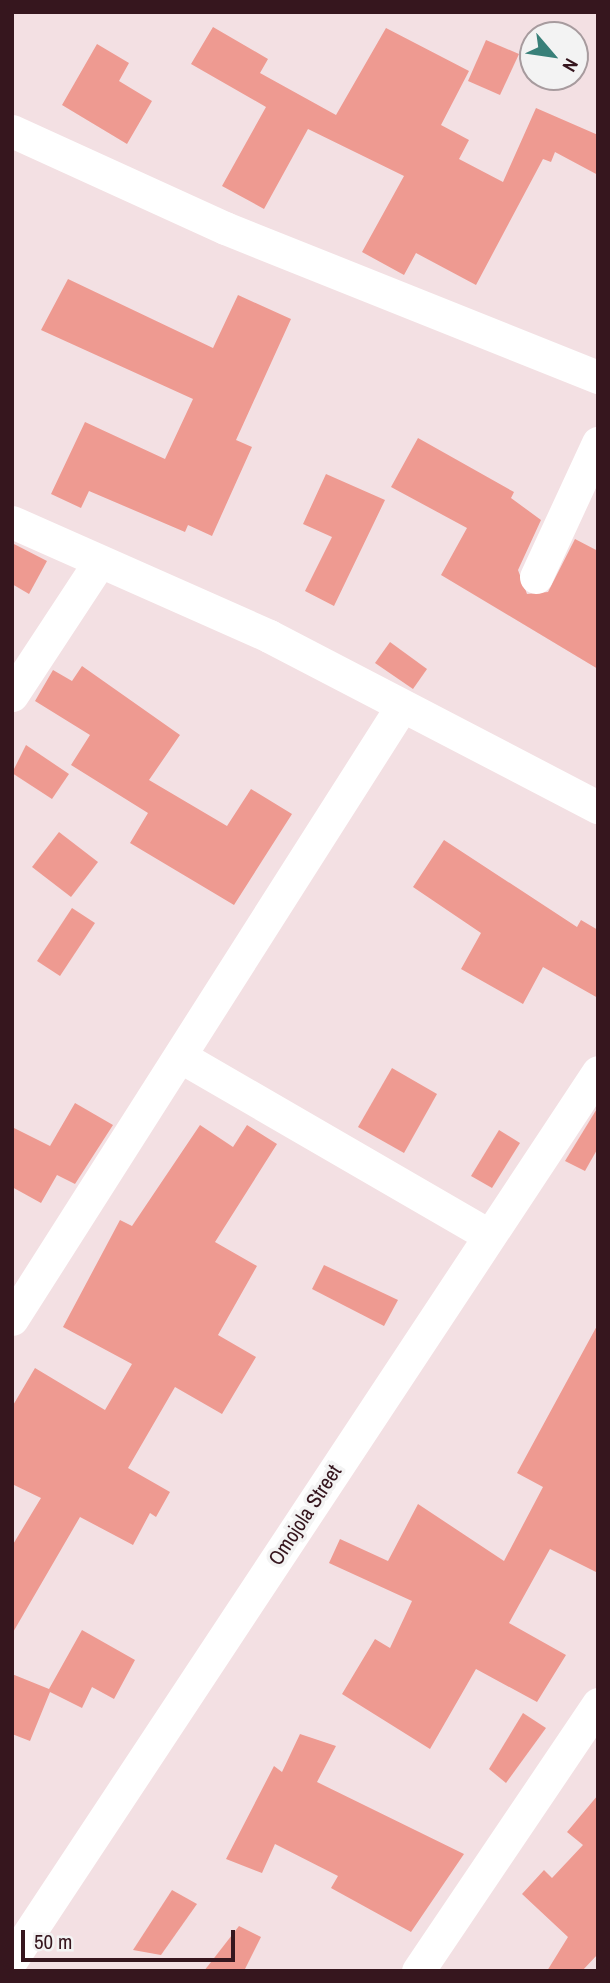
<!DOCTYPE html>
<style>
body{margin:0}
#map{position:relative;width:610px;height:1983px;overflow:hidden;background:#f3e0e3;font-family:"Archivo Narrow",sans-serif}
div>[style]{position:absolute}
.building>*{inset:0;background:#ee9a91}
.street>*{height:33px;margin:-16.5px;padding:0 16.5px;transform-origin:16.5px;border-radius:16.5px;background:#fff}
span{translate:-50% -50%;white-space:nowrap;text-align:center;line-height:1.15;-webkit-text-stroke:7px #f3f3f3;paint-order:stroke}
.street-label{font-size:21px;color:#36161e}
.frame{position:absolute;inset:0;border:14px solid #36161e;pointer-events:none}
.north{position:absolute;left:519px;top:21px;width:70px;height:70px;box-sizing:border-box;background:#f3f3f3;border:2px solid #a79b9e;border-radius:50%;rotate:119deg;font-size:19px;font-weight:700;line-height:28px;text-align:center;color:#36161e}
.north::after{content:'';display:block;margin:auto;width:24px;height:32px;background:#398079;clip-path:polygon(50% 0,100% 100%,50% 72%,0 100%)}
.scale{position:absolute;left:21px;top:1930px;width:214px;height:32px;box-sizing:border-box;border:4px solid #36161e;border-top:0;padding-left:9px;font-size:21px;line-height:24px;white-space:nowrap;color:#36161e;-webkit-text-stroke:5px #f3f3f3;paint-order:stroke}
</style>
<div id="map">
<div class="building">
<i style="clip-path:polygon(213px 27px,268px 59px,260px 73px,336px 115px,386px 28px,469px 71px,441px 125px,469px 140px,459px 159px,503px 182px,536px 108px,598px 135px,598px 175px,555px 152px,551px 162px,543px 159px,476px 285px,416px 253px,404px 275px,362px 252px,404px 176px,308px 129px,264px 209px,222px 186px,266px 107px,191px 64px)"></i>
<i style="clip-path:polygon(486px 40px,519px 54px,500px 95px,468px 81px)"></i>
<i style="clip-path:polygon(97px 44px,129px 63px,119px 81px,152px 101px,127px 144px,62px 105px)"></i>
<i style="clip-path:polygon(68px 279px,213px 348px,238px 295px,291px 319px,236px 440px,252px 447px,212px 536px,188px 525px,185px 532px,89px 491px,81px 508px,51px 494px,85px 422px,165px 459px,193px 399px,41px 330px)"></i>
<i style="clip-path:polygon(418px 438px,514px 492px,511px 498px,541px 520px,518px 570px,527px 594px,548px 592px,575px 539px,598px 551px,598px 669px,441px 575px,467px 528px,391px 487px)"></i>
<i style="clip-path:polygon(326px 474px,385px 500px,334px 606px,305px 591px,332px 537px,303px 524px)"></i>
<i style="clip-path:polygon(12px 543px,47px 561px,29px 594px,12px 584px)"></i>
<i style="clip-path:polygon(390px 642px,427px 669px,413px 689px,375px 663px)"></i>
<i style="clip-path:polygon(82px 666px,180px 735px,149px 780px,227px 826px,251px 789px,292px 814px,234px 905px,130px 843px,148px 813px,71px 765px,90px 735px,35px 701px,53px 670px,72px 681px)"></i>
<i style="clip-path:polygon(26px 745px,69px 774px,52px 799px,12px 773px)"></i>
<i style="clip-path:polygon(59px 832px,98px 862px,71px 897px,32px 867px)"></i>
<i style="clip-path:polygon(444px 840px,577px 927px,581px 920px,598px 930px,598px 998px,543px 967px,523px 1004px,461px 969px,481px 933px,413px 887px)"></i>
<i style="clip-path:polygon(72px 908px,95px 923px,60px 976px,37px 961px)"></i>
<i style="clip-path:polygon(392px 1068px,437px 1094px,404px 1153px,358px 1127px)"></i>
<i style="clip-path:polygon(75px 1103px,113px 1125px,75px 1184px,57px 1175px,41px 1203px,12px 1187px,12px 1127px,50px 1146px)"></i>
<i style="clip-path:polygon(598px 1107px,598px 1148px,585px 1171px,565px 1161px)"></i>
<i style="clip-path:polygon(200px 1125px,233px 1147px,247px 1125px,277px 1144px,215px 1242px,257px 1266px,218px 1335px,256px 1357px,222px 1414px,175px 1387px,128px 1468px,170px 1492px,156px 1517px,150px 1513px,133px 1545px,80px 1517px,12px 1634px,12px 1546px,41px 1498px,12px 1484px,12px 1407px,35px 1368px,105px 1410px,132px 1364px,63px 1327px,120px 1220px,132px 1226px)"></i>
<i style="clip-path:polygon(499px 1130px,520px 1143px,492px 1188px,471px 1176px)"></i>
<i style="clip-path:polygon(324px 1265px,398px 1300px,384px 1326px,312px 1289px)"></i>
<i style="clip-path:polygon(598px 1324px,598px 1573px,550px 1549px,509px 1623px,566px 1655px,537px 1702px,476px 1669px,430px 1749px,342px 1694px,375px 1639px,390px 1648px,412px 1601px,329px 1563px,340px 1539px,388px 1561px,418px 1504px,504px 1561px,543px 1487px,517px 1473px)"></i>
<i style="clip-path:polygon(82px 1630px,135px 1660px,114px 1699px,92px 1687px,82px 1708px,50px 1692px,30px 1741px,12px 1734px,12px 1674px,49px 1689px)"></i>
<i style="clip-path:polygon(523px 1713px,546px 1728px,506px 1783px,489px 1769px)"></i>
<i style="clip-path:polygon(300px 1734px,336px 1746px,317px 1782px,464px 1854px,411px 1932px,331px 1888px,338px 1876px,275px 1844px,262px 1873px,226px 1859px,274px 1766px,282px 1772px)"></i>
<i style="clip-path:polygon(598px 1795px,598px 1954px,582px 1971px,547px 1971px,568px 1937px,522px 1894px,544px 1870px,552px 1878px,583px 1845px,567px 1832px)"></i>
<i style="clip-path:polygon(172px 1890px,197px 1904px,161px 1955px,133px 1950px)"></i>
<i style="clip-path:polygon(239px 1926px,261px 1937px,244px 1971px,204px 1971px)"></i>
</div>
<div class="street">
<i style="left:12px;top:131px;width:234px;rotate:24.5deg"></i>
<i style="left:225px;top:228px;width:402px;rotate:21.8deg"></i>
<i style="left:12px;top:522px;width:281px;rotate:23.9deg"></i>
<i style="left:269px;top:636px;width:371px;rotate:27.5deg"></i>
<i style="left:536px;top:577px;width:148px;rotate:-65.2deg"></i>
<i style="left:12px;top:695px;width:160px;rotate:-56.7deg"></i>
<i style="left:183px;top:1058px;width:351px;rotate:30.1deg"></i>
<i style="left:12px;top:1319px;width:723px;rotate:-57.54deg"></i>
<i style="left:12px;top:1959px;width:1063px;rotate:-56.55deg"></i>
<i style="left:418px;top:1971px;width:322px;rotate:-56deg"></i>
</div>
<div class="street-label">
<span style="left:305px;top:1515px;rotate:-57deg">Omojola Street</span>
</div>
<div class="frame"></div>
<div class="north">N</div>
<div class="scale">50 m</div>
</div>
